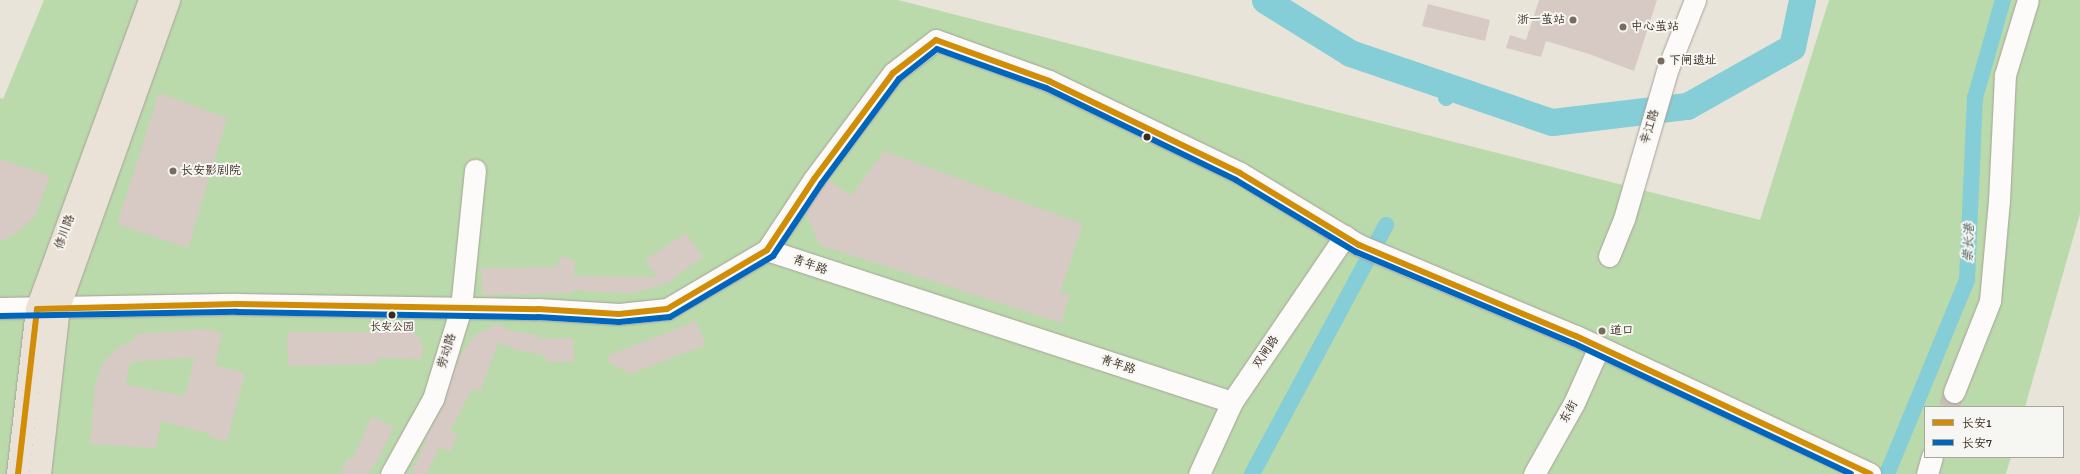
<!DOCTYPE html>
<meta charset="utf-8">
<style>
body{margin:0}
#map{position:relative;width:2080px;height:474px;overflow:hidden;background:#e9e4d9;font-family:Itim,"LXGW WenKai TC",sans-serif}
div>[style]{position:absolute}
.green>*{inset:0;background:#bbdaab}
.canal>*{height:16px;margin:-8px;padding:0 8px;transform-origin:8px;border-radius:8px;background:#85cdd7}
.river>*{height:27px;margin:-13.5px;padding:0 13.5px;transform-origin:13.5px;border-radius:13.5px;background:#85cdd7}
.building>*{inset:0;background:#d7cac4}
.minor-tunnel>*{height:21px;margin-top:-10.5px;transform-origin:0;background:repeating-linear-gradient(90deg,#c6bfb4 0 21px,transparent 0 31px)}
.roads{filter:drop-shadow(0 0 1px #a7a29a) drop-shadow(0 0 1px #a7a29a)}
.minor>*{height:21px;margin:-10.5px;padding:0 10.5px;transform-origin:10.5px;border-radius:10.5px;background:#fcfbf9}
.major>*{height:22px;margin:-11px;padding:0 11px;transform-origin:11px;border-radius:11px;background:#ebe2d7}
.bus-1>*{height:6px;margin:-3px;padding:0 3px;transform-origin:3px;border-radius:3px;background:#d18d06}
.bus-2>*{height:6px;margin:-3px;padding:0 3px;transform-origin:3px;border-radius:3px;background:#0065bd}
.dots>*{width:11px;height:11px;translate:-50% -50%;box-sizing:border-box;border:2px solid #f6f6f2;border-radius:50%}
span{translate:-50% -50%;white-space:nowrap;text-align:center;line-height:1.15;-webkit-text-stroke:4px #f6f6f2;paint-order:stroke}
.bus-label{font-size:11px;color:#3b2a1e}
.poi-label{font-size:12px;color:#3b2a1e}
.right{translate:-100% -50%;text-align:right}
.left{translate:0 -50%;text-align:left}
.street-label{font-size:12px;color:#3b2a1e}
.water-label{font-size:13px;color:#445855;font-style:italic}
.legend{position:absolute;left:1924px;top:406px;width:140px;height:52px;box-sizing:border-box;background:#f6f6f2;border:1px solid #aba49d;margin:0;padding:5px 7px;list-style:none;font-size:12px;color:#3b2a1e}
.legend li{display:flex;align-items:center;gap:8px;height:20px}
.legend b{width:20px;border:1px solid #aba49d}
</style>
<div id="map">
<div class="green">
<i style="clip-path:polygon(44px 0,898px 0,1760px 220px,1829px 0,2080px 0,2080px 214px,2025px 407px,1925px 407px,1925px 457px,2011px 457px,2006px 474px,0 474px,0 98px,3px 99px)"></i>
</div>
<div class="canal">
<i style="left:1446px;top:98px;width:12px;rotate:-66deg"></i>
<i style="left:1252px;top:474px;width:283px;rotate:-61.7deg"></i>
<i style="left:1887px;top:474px;width:210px;rotate:-67.6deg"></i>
<i style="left:1967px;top:280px;width:182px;rotate:-87.5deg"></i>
<i style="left:1975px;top:98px;width:102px;rotate:-74.1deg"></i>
</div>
<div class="river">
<i style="left:1265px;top:0;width:100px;rotate:31.9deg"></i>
<i style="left:1350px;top:53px;width:213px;rotate:18.9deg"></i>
<i style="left:1552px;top:122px;width:136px;rotate:-6.8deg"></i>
<i style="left:1687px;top:106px;width:120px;rotate:-29.3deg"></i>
<i style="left:1792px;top:47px;width:48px;rotate:-78deg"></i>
</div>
<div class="building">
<i style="clip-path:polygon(1539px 0,1657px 0,1634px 71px,1589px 54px,1546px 41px,1541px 57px,1506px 48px,1510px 35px,1526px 40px)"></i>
<i style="clip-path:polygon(1428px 4px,1490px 20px,1485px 41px,1422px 26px)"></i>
<i style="clip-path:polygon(159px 93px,227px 118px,188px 248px,117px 224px)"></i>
<i style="clip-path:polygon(884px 151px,1083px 224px,1060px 292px,1070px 295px,1061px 323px,820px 245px,806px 213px,828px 180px,851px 196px)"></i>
<i style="clip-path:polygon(0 159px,50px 176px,35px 216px,19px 231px,0 242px)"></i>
<i style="clip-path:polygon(686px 233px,703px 257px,673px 278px,674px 280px,662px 285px,629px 294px,572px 290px,572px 293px,483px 295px,481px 268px,557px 267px,561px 256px,575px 261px,574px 276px,657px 277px,645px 260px)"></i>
<i style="clip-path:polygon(696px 321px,706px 345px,630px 374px,610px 363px,607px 356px)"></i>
<i style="clip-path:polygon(497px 324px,511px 331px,538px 335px,536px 339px,573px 338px,574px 362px,547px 362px,545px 356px,524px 351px,523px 352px,498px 343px,480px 392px,473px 388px,450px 430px,458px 435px,450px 452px,440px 447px,427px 474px,411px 474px,427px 440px,425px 439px,444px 405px,454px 370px,462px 353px,475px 335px)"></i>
<i style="clip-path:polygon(evenodd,206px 329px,222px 333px,215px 365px,245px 373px,227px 441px,209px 437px,210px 434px,161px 421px,156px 448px,90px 444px,95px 385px,103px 363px,119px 347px,135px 340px,134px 334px,206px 329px,195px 357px,185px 396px,126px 385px,130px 362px,195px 357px)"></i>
<i style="clip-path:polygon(287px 332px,412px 332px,420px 338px,423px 347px,422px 359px,378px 358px,377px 364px,288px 366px)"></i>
<i style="clip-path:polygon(372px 416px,394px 427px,375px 466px,373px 465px,369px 474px,340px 474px,348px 458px,352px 460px)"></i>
</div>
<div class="minor-tunnel">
<i style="left:1949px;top:407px;width:16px;rotate:-72deg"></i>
</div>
<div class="roads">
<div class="minor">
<i style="left:767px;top:250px;width:489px;rotate:18.1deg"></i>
<i style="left:1609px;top:256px;width:40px;rotate:-68deg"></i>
<i style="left:1624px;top:219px;width:157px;rotate:-73.8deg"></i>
<i style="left:1668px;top:68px;width:73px;rotate:-68.3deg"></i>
<i style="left:0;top:308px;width:237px;rotate:-1deg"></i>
<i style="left:237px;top:304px;width:301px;rotate:1deg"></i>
<i style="left:538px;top:309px;width:81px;rotate:3.5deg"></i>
<i style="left:619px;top:314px;width:48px;rotate:-5.9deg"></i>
<i style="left:667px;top:309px;width:116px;rotate:-30.5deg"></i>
<i style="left:767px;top:250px;width:85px;rotate:-56.5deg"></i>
<i style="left:814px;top:179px;width:132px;rotate:-53.3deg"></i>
<i style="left:893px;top:73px;width:54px;rotate:-37.5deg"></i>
<i style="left:936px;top:40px;width:120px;rotate:19.9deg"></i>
<i style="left:1049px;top:81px;width:212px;rotate:25.7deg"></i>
<i style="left:1240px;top:173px;width:139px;rotate:31.2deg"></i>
<i style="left:1359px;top:245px;width:235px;rotate:22.8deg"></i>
<i style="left:1576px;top:336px;width:325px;rotate:25.1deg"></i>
<i style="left:1954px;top:392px;width:98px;rotate:-68.4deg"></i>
<i style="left:1990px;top:301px;width:100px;rotate:-84.9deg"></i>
<i style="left:1999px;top:201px;width:126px;rotate:-87.3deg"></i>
<i style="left:2005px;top:75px;width:78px;rotate:-73deg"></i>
<i style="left:391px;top:474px;width:86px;rotate:-60.8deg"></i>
<i style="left:433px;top:399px;width:95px;rotate:-72.9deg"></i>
<i style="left:461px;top:308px;width:139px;rotate:-84.2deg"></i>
<i style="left:1199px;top:474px;width:79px;rotate:-65.4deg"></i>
<i style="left:1232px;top:402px;width:201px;rotate:-55.8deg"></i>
<i style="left:1534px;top:474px;width:81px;rotate:-60.6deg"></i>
<i style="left:1574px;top:403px;width:61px;rotate:-65.9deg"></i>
<i style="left:1927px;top:474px;width:18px;rotate:-74deg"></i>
</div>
<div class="major">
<i style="left:18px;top:474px;width:166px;rotate:-83.4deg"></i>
<i style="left:37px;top:309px;width:329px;rotate:-69.9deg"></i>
<i style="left:40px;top:474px;width:167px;rotate:-83.5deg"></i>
<i style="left:59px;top:308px;width:327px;rotate:-70.3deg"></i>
</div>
</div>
<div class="bus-1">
<i style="left:18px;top:474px;width:166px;rotate:-83.4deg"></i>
<i style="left:37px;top:309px;width:200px;rotate:-1.4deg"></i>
<i style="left:237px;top:304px;width:301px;rotate:1deg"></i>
<i style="left:538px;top:309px;width:81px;rotate:3.5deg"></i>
<i style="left:619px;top:314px;width:48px;rotate:-5.9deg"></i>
<i style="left:667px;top:309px;width:116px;rotate:-30.5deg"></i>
<i style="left:767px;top:250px;width:85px;rotate:-56.5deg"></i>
<i style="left:814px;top:179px;width:132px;rotate:-53.3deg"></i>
<i style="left:893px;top:73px;width:54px;rotate:-37.5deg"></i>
<i style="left:936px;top:40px;width:120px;rotate:19.9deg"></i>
<i style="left:1049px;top:81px;width:212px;rotate:25.7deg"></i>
<i style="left:1240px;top:173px;width:139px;rotate:31.2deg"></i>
<i style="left:1359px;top:245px;width:235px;rotate:22.8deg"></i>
<i style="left:1576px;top:336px;width:325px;rotate:25.1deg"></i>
</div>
<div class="bus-2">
<i style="left:0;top:316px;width:237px;rotate:-1deg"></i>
<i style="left:237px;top:312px;width:301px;rotate:1deg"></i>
<i style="left:538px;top:317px;width:81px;rotate:3.5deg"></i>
<i style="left:619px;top:322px;width:51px;rotate:-5.6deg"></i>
<i style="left:670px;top:317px;width:120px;rotate:-30.6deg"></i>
<i style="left:773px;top:256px;width:87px;rotate:-56.3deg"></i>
<i style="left:821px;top:184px;width:131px;rotate:-53.4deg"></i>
<i style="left:899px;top:79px;width:48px;rotate:-38.3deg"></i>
<i style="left:937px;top:49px;width:116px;rotate:19.7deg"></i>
<i style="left:1046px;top:88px;width:211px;rotate:25.8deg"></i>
<i style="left:1236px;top:180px;width:140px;rotate:31deg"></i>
<i style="left:1356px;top:252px;width:235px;rotate:22.8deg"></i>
<i style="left:1573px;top:343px;width:307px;rotate:25.2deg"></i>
</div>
<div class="dots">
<i style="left:1573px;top:20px;background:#786b5f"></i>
<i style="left:1623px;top:27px;background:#786b5f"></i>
<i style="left:1661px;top:61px;background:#786b5f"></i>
<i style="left:1147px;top:137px;background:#3b2a1e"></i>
<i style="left:173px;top:171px;background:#786b5f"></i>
<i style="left:392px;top:315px;background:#3b2a1e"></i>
<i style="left:1602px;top:331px;background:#786b5f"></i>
</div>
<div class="bus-label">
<span style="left:392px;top:327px">长安公园</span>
</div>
<div class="poi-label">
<span class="right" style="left:1565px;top:20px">浙一茧站</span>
<span class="left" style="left:1631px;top:27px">中心茧站</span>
<span class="left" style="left:1669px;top:61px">下闸遗址</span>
<span class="left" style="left:181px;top:171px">长安影剧院</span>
<span class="left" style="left:1610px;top:331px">道口</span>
</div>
<div class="street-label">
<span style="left:1650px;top:127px;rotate:-73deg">辛江路</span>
<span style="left:65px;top:232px;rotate:-70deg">修川路</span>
<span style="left:810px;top:265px;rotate:19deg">青年路</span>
<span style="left:447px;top:351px;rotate:-73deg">劳动路</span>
<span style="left:1266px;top:352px;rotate:-56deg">双闸路</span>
<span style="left:1118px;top:365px;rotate:18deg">青年路</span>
<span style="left:1569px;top:412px;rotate:-62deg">东街</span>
</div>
<div class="water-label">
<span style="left:1969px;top:243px;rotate:-88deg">崇长港</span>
</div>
<ul class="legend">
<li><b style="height:5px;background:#d18d06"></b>长安1</li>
<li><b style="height:5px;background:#0065bd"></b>长安7</li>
</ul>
</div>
